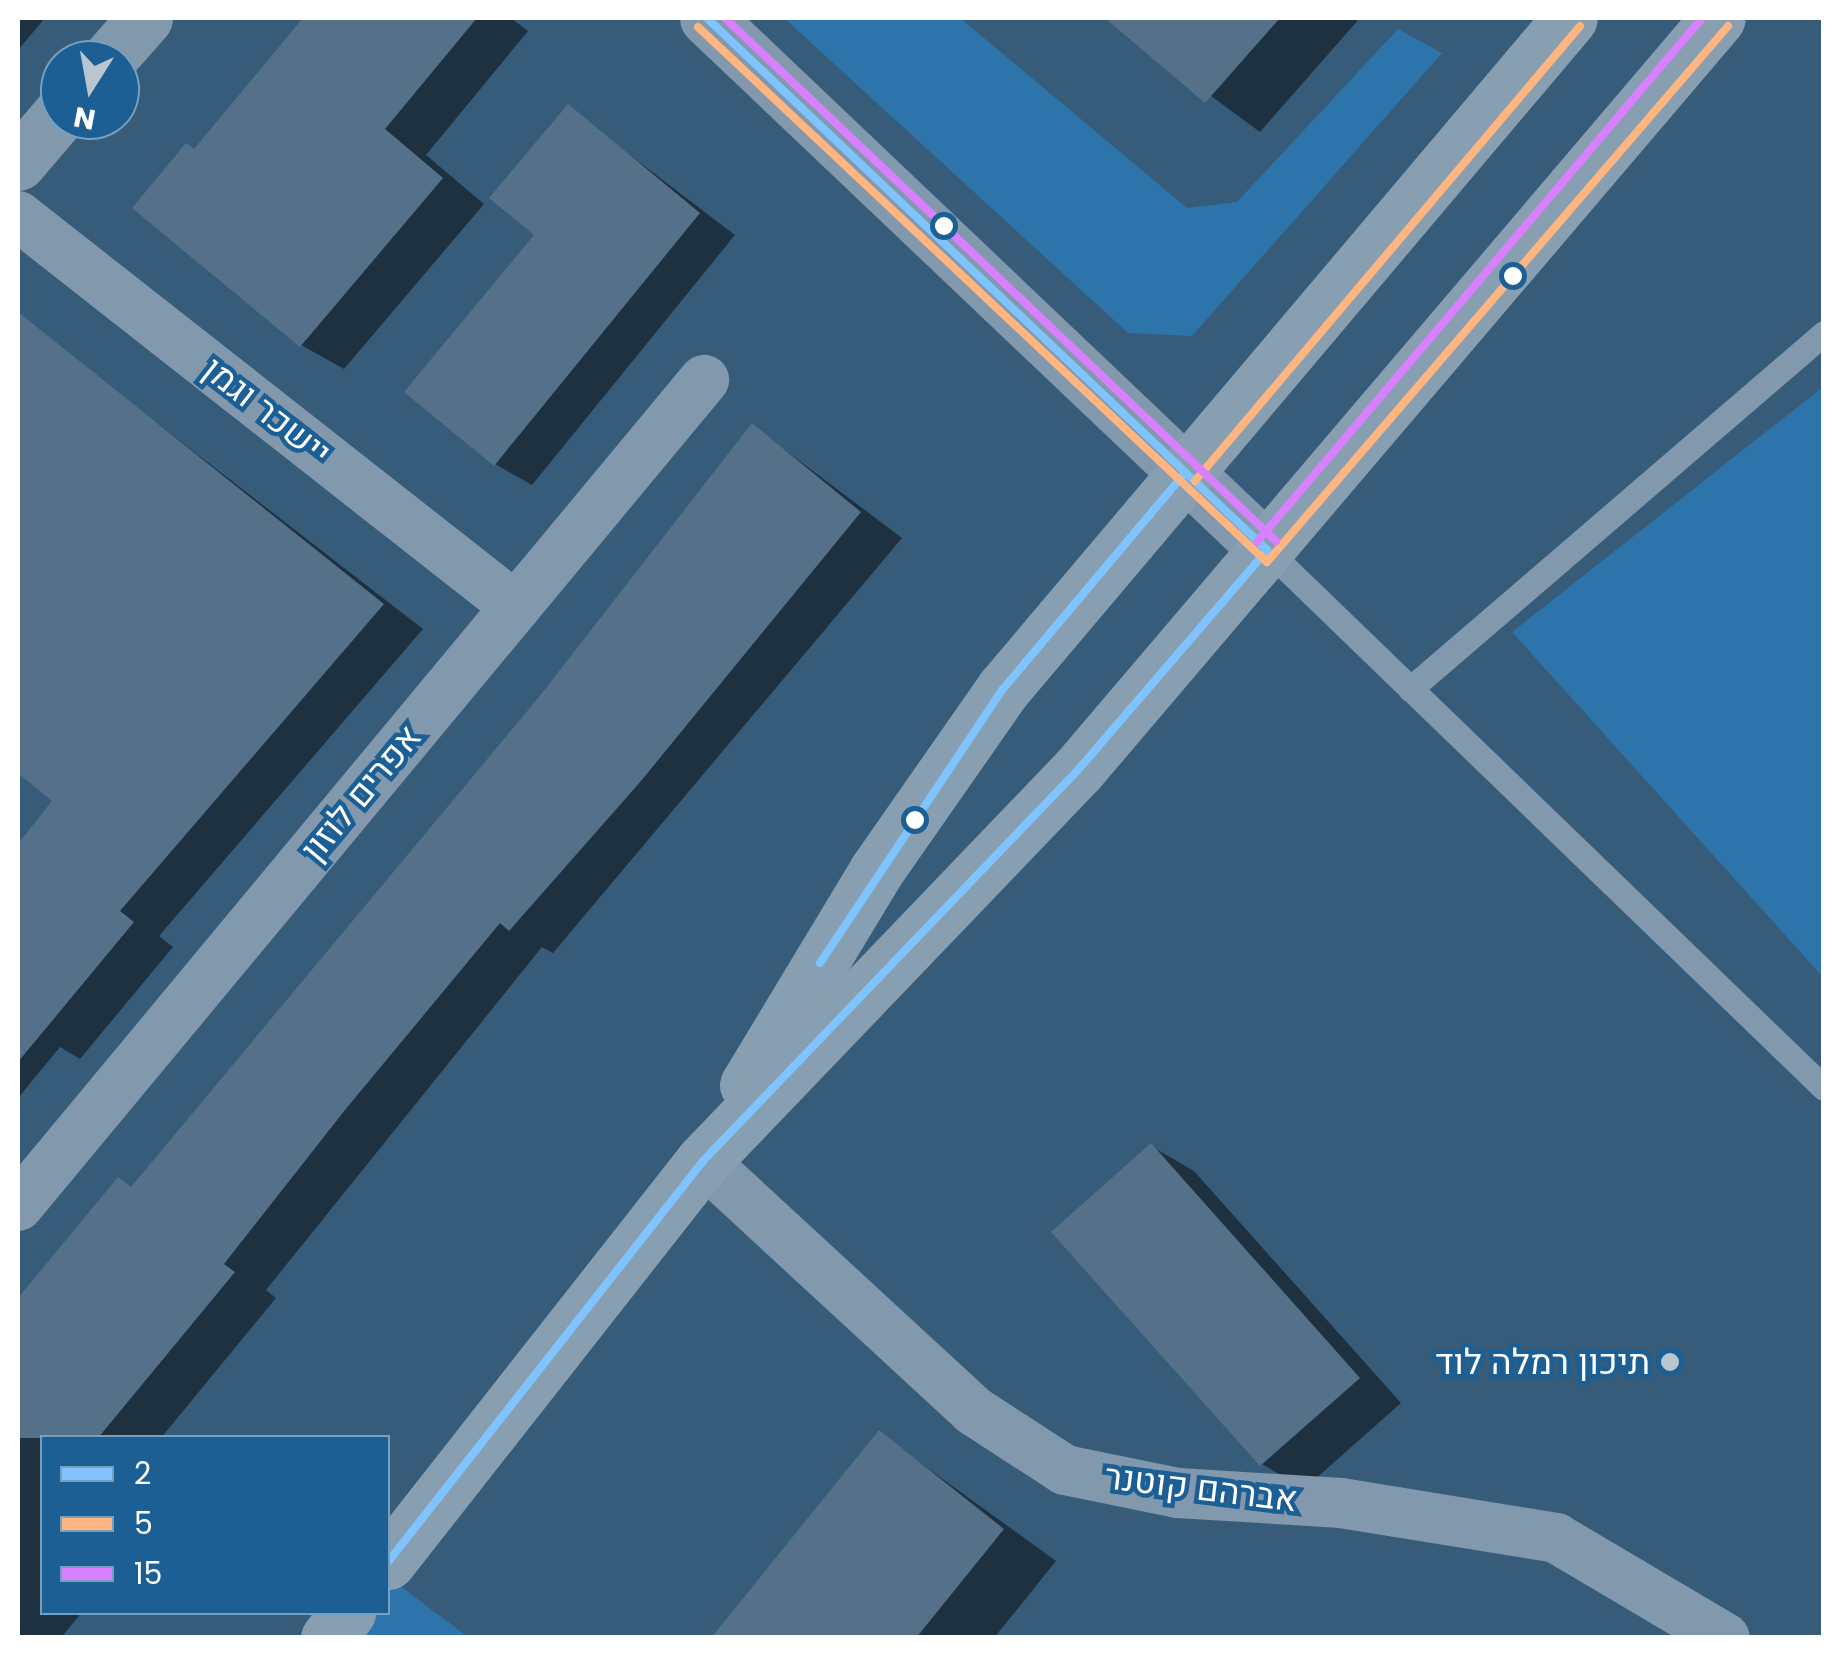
<!DOCTYPE html>
<meta charset="utf-8">
<style>
body{margin:0}
#map{position:relative;width:1841px;height:1655px;overflow:hidden;background:#375c7a;font-family:Poppins,Heebo,sans-serif}
div>[style]{position:absolute}
.green>*{inset:0;background:#2d74aa}
.shadow>*{inset:0;background:#0007}
.building>*{inset:0;background:#547189}
.service>*{height:25px;margin:-12.5px;padding:0 12.5px;transform-origin:12.5px;border-radius:12.5px;background:#8198ad}
.minor>*{height:50px;margin:-25px;padding:0 25px;transform-origin:25px;border-radius:25px;background:#8198ad}
.tertiary>*{height:55px;margin:-27.5px;padding:0 27.5px;transform-origin:27.5px;border-radius:27.5px;background:#8198ad}
.secondary>*{height:55px;margin:-27.5px;padding:0 27.5px;transform-origin:27.5px;border-radius:27.5px;background:#889fb1}
.bus-1>*{height:8px;margin:-4px;padding:0 4px;transform-origin:4px;border-radius:4px;background:#80c4ff}
.bus-2>*{height:8px;margin:-4px;padding:0 4px;transform-origin:4px;border-radius:4px;background:#ffb580}
.bus-3>*{height:8px;margin:-4px;padding:0 4px;transform-origin:4px;border-radius:4px;background:#d880ff}
.dots>*{width:28px;height:28px;translate:-50% -50%;box-sizing:border-box;border:5px solid #1c5f95;border-radius:50%}
span{translate:-50% -50%;white-space:nowrap;text-align:center;line-height:1.15;-webkit-text-stroke:9px #1c5f95;paint-order:stroke}
.street-label{font-size:35px;color:#fff}
.poi-label{font-size:35px;color:#fff}
.right{translate:-100% -50%;text-align:right}
.frame{position:absolute;inset:0;border:20px solid #fff;pointer-events:none}
.legend{position:absolute;left:40px;top:1435px;width:350px;height:180px;box-sizing:border-box;background:#1c5f95;border:2px solid #779fbf;margin:0;padding:12px 18px;list-style:none;font-size:30px;color:#fff}
.legend li{display:flex;align-items:center;gap:20px;height:50px}
.legend b{width:50px;border:2px solid #779fbf}
.north{position:absolute;left:40px;top:40px;width:100px;height:100px;box-sizing:border-box;background:#1c5f95;border:2px solid #779fbf;border-radius:50%;rotate:191deg;font-size:28px;font-weight:700;line-height:40px;text-align:center;color:#fff}
.north::after{content:'';display:block;margin:auto;width:35px;height:45px;background:#b9c6d0;clip-path:polygon(50% 0,100% 100%,50% 72%,0 100%)}
</style>
<div id="map">
<div class="green">
<i style="clip-path:polygon(784px 18px,960px 18px,1187px 208px,1237px 202px,1398px 29px,1442px 53px,1192px 336px,1128px 333px)"></i>
<i style="clip-path:polygon(1823px 387px,1823px 977px,1512px 632px)"></i>
<i style="clip-path:polygon(388px 1577px,468px 1637px,330px 1638px,349px 1613px,388px 1612px)"></i>
</div>
<div class="shadow">
<i style="clip-path:polygon(18px 18px,45px 18px,18px 50px)"></i>
<i style="clip-path:polygon(306px 18px,511px 18px,528px 31px,426px 155px,484px 204px,344px 369px,301px 345px,196px 151px)"></i>
<i style="clip-path:polygon(1153px 18px,1360px 18px,1260px 132px,1134px 39px)"></i>
<i style="clip-path:polygon(568px 108px,735px 235px,532px 485px,495px 464px)"></i>
<i style="clip-path:polygon(25px 321px,423px 629px,159px 936px,173px 947px,80px 1059px,60px 1047px,18px 1098px,18px 848px,56px 801px,18px 770px,18px 330px)"></i>
<i style="clip-path:polygon(753px 426px,902px 538px,553px 953px,542px 947px,266px 1290px,276px 1298px,161px 1438px,42px 1438px,42px 1612px,82px 1612px,61px 1638px,18px 1638px,18px 1333px,541px 699px)"></i>
<i style="clip-path:polygon(1151px 1146px,1194px 1171px,1401px 1403px,1304px 1489px,1262px 1464px)"></i>
<i style="clip-path:polygon(879px 1433px,1056px 1561px,994px 1638px,714px 1638px)"></i>
</div>
<div class="building">
<i style="clip-path:polygon(303px 18px,477px 18px,385px 129px,443px 178px,300px 347px,132px 208px,186px 143px,194px 149px)"></i>
<i style="clip-path:polygon(1105px 18px,1280px 18px,1205px 103px)"></i>
<i style="clip-path:polygon(568px 104px,700px 213px,494px 466px,404px 392px,534px 235px,489px 198px)"></i>
<i style="clip-path:polygon(18px 312px,384px 604px,120px 911px,134px 922px,18px 1062px,18px 844px,52px 801px,18px 773px)"></i>
<i style="clip-path:polygon(752px 423px,861px 512px,641px 781px,509px 931px,500px 923px,345px 1110px,224px 1264px,235px 1272px,98px 1438px,18px 1438px,18px 1298px,118px 1177px,131px 1187px,539px 697px)"></i>
<i style="clip-path:polygon(1151px 1143px,1360px 1378px,1260px 1466px,1051px 1232px)"></i>
<i style="clip-path:polygon(879px 1430px,1004px 1529px,916px 1638px,711px 1638px)"></i>
</div>
<div class="service">
<i style="left:1267px;top:550px;width:774px;rotate:44.01deg"></i>
<i style="left:1410px;top:689px;width:546px;rotate:-40.69deg"></i>
</div>
<div class="minor">
<i style="left:18px;top:216px;width:633px;rotate:38.14deg"></i>
<i style="left:703px;top:1161px;width:369px;rotate:42.7deg"></i>
<i style="left:974px;top:1411px;width:108px;rotate:33deg"></i>
<i style="left:1065px;top:1470px;width:115px;rotate:11.5deg"></i>
<i style="left:1178px;top:1493px;width:163px;rotate:3.5deg"></i>
<i style="left:1341px;top:1503px;width:218px;rotate:9.2deg"></i>
<i style="left:1556px;top:1538px;width:196px;rotate:30.6deg"></i>
<i style="left:18px;top:1206px;width:1074px;rotate:-50.29deg"></i>
</div>
<div class="tertiary">
<i style="left:707px;top:18px;width:772px;rotate:43.53deg"></i>
<i style="left:108px;top:60px;width:56px;rotate:-48.6deg"></i>
<i style="left:18px;top:163px;width:65px;rotate:-49.4deg"></i>
</div>
<div class="secondary">
<i style="left:747px;top:1085px;width:250px;rotate:-58.9deg"></i>
<i style="left:876px;top:871px;width:222px;rotate:-55.1deg"></i>
<i style="left:1003px;top:689px;width:878px;rotate:-49.8deg"></i>
<i style="left:388px;top:1562px;width:510px;rotate:-51.85deg"></i>
<i style="left:703px;top:1161px;width:542px;rotate:-46.2deg"></i>
<i style="left:1078px;top:770px;width:987px;rotate:-49.6deg"></i>
<i style="left:328px;top:1638px;width:33px;rotate:-52deg"></i>
</div>
<div class="bus-1">
<i style="left:820px;top:963px;width:329px;rotate:-56.3deg"></i>
<i style="left:1003px;top:689px;width:282px;rotate:-49.9deg"></i>
<i style="left:388px;top:1562px;width:510px;rotate:-51.85deg"></i>
<i style="left:703px;top:1161px;width:542px;rotate:-46.2deg"></i>
<i style="left:1078px;top:770px;width:290px;rotate:-49.3deg"></i>
<i style="left:1267px;top:550px;width:772px;rotate:-136.47deg"></i>
</div>
<div class="bus-2">
<i style="left:698px;top:27px;width:781px;rotate:43.24deg"></i>
<i style="left:1267px;top:562px;width:707px;rotate:-49.3deg"></i>
<i style="left:1195px;top:481px;width:596px;rotate:-49.76deg"></i>
</div>
<div class="bus-3">
<i style="left:725px;top:18px;width:760px;rotate:43.51deg"></i>
<i style="left:1257px;top:542px;width:687px;rotate:-49.66deg"></i>
</div>
<div class="dots">
<i style="left:944px;top:226px;background:#fff"></i>
<i style="left:1513px;top:276px;background:#fff"></i>
<i style="left:915px;top:820px;background:#fff"></i>
<i style="left:1670px;top:1362px;background:#b9c6d0"></i>
</div>
<div class="street-label">
<span style="left:267px;top:411px;rotate:38deg">יישכר וגמן</span>
<span style="left:361px;top:793px;rotate:-50deg">אפרים לוזון</span>
<span style="left:1201px;top:1488px;rotate:7deg">אברהם קוטנר</span>
</div>
<div class="poi-label">
<span class="right" style="left:1650px;top:1362px">תיכון רמלה לוד</span>
</div>
<div class="frame"></div>
<ul class="legend">
<li><b style="height:12px;background:#80c4ff"></b>2</li>
<li><b style="height:12px;background:#ffb580"></b>5</li>
<li><b style="height:12px;background:#d880ff"></b>15</li>
</ul>
<div class="north">N</div>
</div>
